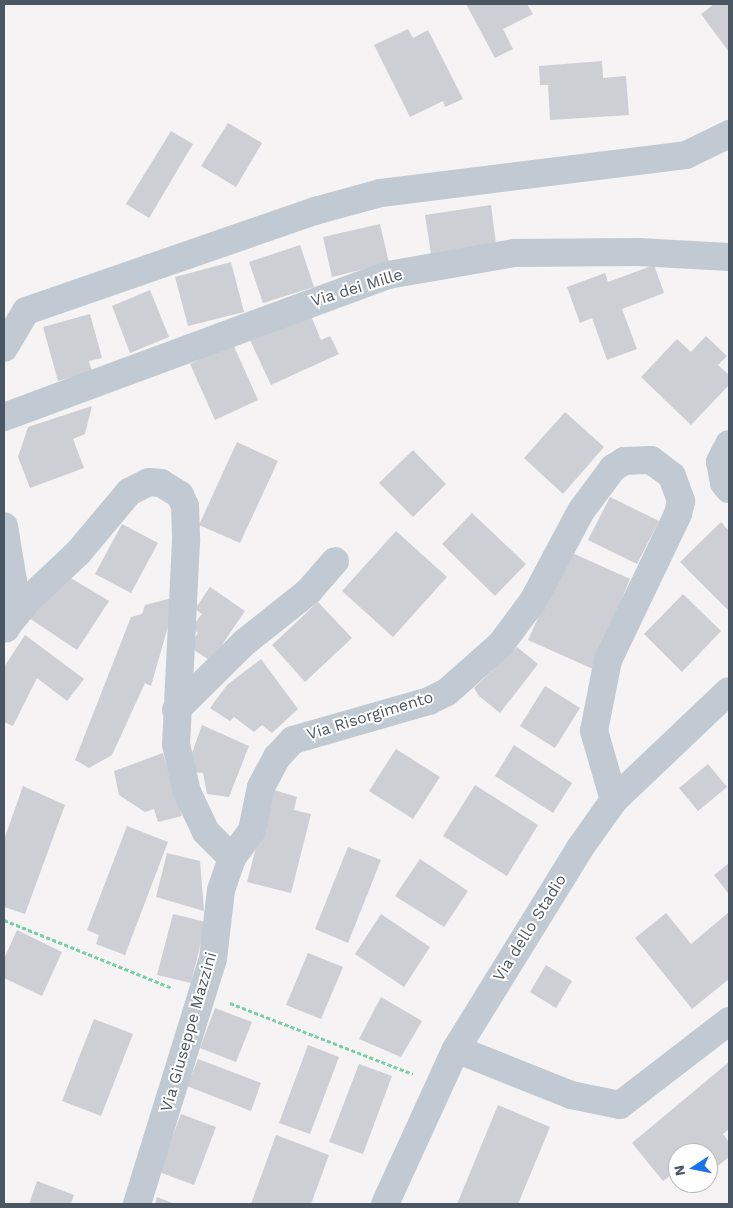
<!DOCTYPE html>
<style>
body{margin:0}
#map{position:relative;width:733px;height:1208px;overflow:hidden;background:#f5f3f3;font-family:"Work Sans",sans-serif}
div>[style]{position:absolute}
.building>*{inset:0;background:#cdcfd5}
.path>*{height:3px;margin-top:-1.5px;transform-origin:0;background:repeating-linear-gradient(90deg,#7ad0a6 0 4px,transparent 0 6.5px)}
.minor>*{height:28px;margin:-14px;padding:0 14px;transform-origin:14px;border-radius:14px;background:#c1cad2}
span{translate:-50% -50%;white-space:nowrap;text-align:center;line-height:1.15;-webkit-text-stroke:4px #fff;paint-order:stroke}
.street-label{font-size:16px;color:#4a5661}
.frame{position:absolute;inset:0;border:5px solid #4a5661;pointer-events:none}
.north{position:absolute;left:668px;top:1143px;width:50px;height:50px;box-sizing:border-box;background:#fff;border:1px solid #b7bbc0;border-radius:50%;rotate:259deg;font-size:14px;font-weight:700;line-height:20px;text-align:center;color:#4a5661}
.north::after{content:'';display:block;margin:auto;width:18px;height:22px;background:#1a73e8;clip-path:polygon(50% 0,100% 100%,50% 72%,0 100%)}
</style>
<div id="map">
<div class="building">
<i style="clip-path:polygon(466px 4px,527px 4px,533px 14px,503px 29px,513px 49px,495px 58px)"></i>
<i style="clip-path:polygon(714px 4px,729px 4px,729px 52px,701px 14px)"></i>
<i style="clip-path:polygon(408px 29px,413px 38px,428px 30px,463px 99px,445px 107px,443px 101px,410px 117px,374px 45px)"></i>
<i style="clip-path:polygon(602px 61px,603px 78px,626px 76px,629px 115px,550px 120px,548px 85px,540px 85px,539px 66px)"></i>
<i style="clip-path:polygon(228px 123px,262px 143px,236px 187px,201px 166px)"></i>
<i style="clip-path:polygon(171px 131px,193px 144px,149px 218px,126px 204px)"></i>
<i style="clip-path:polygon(491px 205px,496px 244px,431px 254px,425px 215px)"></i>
<i style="clip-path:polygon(380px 224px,389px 263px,332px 277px,323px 237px)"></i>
<i style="clip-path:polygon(300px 245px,314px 287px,263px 303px,249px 262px)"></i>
<i style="clip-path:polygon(231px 262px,244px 312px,188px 326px,175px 277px)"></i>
<i style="clip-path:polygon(654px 265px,664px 293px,622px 309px,637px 349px,607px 360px,592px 318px,580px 323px,567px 287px,605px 273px,608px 282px)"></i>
<i style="clip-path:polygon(150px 290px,169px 337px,130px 353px,112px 306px)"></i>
<i style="clip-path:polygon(309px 311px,321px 340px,330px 336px,339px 354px,271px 385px,249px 338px)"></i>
<i style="clip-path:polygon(90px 314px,102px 358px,89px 361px,92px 372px,58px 381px,43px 327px)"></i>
<i style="clip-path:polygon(706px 336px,727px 356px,718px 365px,729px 375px,729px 385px,691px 425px,641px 377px,677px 339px,691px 352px)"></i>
<i style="clip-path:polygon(233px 344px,258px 400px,215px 420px,190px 364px)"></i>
<i style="clip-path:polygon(92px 406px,85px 434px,73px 439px,84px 468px,30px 488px,18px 457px,28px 427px)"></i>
<i style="clip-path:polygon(565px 412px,604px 447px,563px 494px,524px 458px)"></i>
<i style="clip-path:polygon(237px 442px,278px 461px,240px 543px,199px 525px)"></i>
<i style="clip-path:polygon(413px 450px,446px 484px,413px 517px,379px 483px)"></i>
<i style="clip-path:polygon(610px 497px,659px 521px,637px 564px,588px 540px)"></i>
<i style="clip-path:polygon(472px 513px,526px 564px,495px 596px,442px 544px)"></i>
<i style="clip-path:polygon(721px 522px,729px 531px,729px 611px,680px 562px)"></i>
<i style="clip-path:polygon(122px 524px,158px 543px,131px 593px,95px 574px)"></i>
<i style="clip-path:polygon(396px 531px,447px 577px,393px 637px,342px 591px)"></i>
<i style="clip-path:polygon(568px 551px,630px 579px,593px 669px,528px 640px)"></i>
<i style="clip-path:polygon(69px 577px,109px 601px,77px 650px,29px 618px)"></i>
<i style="clip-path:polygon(210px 587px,245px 611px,211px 661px,189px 647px,198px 633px,191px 628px,202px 614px,195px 609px)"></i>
<i style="clip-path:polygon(683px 594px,721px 631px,682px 672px,644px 634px)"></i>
<i style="clip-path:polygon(172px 598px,169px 623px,151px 686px,145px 683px,112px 755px,89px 768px,75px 760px,131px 617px,142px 614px,145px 605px)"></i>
<i style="clip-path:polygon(318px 602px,352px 638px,305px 682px,272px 645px)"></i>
<i style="clip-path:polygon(25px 635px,84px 679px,67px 701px,37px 678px,13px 726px,4px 722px,4px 667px)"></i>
<i style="clip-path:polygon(517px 647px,538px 664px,500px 713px,479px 696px,474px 688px)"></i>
<i style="clip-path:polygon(261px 659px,298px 709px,272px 733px,262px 725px,254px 732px,234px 717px,230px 721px,210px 708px,227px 685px)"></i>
<i style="clip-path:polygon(545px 686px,580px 708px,555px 748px,520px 726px)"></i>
<i style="clip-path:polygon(202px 725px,249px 746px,229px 797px,207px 794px,203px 773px,192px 772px,192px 753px)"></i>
<i style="clip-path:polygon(514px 745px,572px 783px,553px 813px,495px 776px)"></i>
<i style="clip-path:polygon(396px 749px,440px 777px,413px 819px,369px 791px)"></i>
<i style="clip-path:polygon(163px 753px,182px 816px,158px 822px,154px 809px,145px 812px,119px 795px,114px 771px)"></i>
<i style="clip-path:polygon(708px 764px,727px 787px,698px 811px,679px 788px)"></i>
<i style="clip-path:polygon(475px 785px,538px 825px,507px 876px,443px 836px)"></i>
<i style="clip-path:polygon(23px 786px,65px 805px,25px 914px,4px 907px,4px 840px)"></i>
<i style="clip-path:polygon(271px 789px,297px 797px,294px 810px,311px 814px,291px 893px,247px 882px)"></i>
<i style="clip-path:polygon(127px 826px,168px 842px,125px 955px,96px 944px,99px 935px,87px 930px)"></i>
<i style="clip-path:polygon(348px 847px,381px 860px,348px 943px,315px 929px)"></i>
<i style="clip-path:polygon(167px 853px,200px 861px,204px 911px,156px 897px)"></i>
<i style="clip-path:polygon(420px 859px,468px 891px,444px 927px,395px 896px)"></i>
<i style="clip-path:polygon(729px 863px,729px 894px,714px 875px)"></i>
<i style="clip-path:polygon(729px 912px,729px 979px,692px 1009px,635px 938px,666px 913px,691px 944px)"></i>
<i style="clip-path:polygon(173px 914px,206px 922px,191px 983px,157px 975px)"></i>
<i style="clip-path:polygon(381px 914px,430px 947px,404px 987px,355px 954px)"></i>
<i style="clip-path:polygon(17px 930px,62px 952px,42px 996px,4px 978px,4px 959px)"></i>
<i style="clip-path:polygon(308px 953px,343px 967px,321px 1019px,286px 1005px)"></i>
<i style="clip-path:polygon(546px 965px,572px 981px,556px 1008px,530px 992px)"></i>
<i style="clip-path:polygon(381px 997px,422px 1021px,401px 1057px,359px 1039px)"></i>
<i style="clip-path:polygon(215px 1008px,252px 1022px,236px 1062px,200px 1048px)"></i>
<i style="clip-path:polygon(94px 1019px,133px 1034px,101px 1116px,62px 1101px)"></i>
<i style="clip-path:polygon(308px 1045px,339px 1057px,310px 1134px,279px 1123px)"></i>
<i style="clip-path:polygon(198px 1059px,261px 1083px,251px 1111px,187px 1086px)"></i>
<i style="clip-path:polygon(729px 1062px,729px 1129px,723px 1134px,729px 1142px,729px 1157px,708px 1174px,708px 1153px,678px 1153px,678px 1178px,674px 1173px,663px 1181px,632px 1143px)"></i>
<i style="clip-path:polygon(359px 1064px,392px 1076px,363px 1154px,329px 1142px)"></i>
<i style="clip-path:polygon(498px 1105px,550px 1127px,518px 1204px,457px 1204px)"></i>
<i style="clip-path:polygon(181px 1114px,216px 1127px,194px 1185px,159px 1172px)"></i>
<i style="clip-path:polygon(276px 1135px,329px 1155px,311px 1204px,251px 1204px)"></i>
<i style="clip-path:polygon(37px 1181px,74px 1195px,71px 1204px,29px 1204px)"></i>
<i style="clip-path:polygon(157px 1197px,175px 1204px,155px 1204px)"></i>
</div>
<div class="path">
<i style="left:4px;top:920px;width:181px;rotate:22deg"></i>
<i style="left:230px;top:1003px;width:196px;rotate:21.2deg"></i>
</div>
<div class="minor">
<i style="left:4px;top:348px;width:43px;rotate:-59.3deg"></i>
<i style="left:26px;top:311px;width:306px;rotate:-19.1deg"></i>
<i style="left:315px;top:211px;width:68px;rotate:-15.3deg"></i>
<i style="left:381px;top:193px;width:307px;rotate:-7.1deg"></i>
<i style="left:686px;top:155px;width:48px;rotate:-26deg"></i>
<i style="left:4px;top:417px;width:409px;rotate:-20.3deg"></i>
<i style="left:388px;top:275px;width:128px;rotate:-9.9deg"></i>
<i style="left:514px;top:253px;width:124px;rotate:-0.5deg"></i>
<i style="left:638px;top:252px;width:91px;rotate:3.1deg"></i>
<i style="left:729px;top:444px;width:20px;rotate:117deg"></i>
<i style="left:720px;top:462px;width:21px;rotate:79deg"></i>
<i style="left:724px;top:483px;width:8px;rotate:50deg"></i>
<i style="left:4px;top:526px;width:56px;rotate:80.7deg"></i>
<i style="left:13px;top:581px;width:48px;rotate:98.5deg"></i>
<i style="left:7px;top:626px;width:36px;rotate:-51deg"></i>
<i style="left:30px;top:598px;width:66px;rotate:-43.2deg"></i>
<i style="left:78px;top:553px;width:80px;rotate:-50.1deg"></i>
<i style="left:129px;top:492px;width:22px;rotate:-27deg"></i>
<i style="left:149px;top:482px;width:12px;rotate:5deg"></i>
<i style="left:161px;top:483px;width:22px;rotate:32deg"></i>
<i style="left:180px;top:495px;width:12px;rotate:66deg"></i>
<i style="left:185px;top:506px;width:35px;rotate:88deg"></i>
<i style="left:186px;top:541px;width:203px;rotate:92.8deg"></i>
<i style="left:176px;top:744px;width:49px;rotate:77.1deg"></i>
<i style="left:187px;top:792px;width:44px;rotate:64.6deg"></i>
<i style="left:206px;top:832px;width:37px;rotate:45deg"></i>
<i style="left:232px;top:858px;width:34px;rotate:-54deg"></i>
<i style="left:252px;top:830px;width:44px;rotate:-78.2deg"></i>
<i style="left:261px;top:787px;width:34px;rotate:-62deg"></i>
<i style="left:277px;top:757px;width:23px;rotate:-47deg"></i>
<i style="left:293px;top:740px;width:141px;rotate:-16deg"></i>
<i style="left:429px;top:701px;width:20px;rotate:-27deg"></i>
<i style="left:447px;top:692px;width:72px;rotate:-41.6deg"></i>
<i style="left:501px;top:644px;width:54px;rotate:-53.3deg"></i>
<i style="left:533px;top:601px;width:102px;rotate:-61.9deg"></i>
<i style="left:581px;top:511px;width:54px;rotate:-53.3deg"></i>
<i style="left:613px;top:468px;width:13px;rotate:-32deg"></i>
<i style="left:624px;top:461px;width:27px;rotate:-2deg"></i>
<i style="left:651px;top:460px;width:26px;rotate:37deg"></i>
<i style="left:672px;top:476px;width:27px;rotate:70deg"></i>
<i style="left:681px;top:501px;width:13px;rotate:103deg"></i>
<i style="left:678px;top:514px;width:162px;rotate:115.6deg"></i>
<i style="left:608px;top:660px;width:72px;rotate:101.2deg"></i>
<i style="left:594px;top:731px;width:72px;rotate:73.8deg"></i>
<i style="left:176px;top:710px;width:97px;rotate:-44.6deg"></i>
<i style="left:245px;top:642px;width:80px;rotate:-38.4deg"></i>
<i style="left:308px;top:592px;width:41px;rotate:-48.9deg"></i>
<i style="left:456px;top:1049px;width:124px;rotate:21.8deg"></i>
<i style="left:571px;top:1095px;width:50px;rotate:11.5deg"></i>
<i style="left:620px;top:1105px;width:138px;rotate:-37.6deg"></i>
<i style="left:137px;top:1204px;width:257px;rotate:-72.8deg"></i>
<i style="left:213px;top:959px;width:69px;rotate:-83.4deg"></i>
<i style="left:221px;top:890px;width:34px;rotate:-71deg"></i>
<i style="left:385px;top:1204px;width:170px;rotate:-65.4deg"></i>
<i style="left:456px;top:1049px;width:236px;rotate:-58.3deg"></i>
<i style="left:580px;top:848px;width:59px;rotate:-54.7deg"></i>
<i style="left:614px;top:800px;width:158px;rotate:-43.5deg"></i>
</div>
<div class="street-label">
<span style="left:357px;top:288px;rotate:-17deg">Via dei Mille</span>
<span style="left:370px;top:716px;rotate:-17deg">Via Risorgimento</span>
<span style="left:530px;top:928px;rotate:-58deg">Via dello Stadio</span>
<span style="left:189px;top:1032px;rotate:-74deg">Via Giuseppe Mazzini</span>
</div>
<div class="frame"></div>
<div class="north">N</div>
</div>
